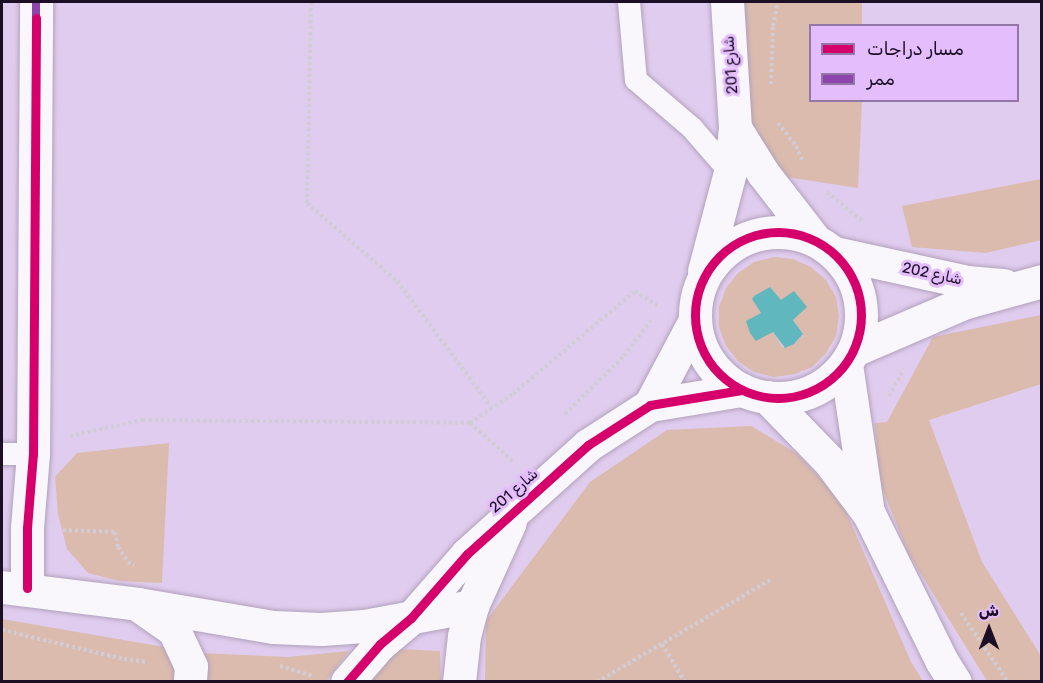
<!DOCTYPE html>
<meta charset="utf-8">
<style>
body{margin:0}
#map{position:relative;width:1043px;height:683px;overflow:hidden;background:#e0ccee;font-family:Rubik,Vazirmatn,sans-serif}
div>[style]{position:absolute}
.green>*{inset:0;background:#dbbbae}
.water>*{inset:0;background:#61b7be}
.path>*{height:4px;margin-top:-2px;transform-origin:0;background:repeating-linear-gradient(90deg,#d2ccd6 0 3px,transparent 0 6px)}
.roads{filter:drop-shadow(0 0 2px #b1a1bc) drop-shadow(0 0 2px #b1a1bc)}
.lane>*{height:22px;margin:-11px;padding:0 11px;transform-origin:11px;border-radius:11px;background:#faf7fc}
.street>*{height:33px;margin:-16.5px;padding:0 16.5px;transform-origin:16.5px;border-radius:16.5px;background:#faf7fc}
.street>.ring{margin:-16.5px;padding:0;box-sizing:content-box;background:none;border:33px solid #faf7fc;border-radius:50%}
.quiet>*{height:8px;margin-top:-4px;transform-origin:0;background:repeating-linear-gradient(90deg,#8e44ad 0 15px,transparent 0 23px)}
.cycleway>*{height:9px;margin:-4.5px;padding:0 4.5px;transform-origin:4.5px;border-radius:4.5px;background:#d6006c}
.cycleway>.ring{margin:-4.5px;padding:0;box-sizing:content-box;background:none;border:9px solid #d6006c;border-radius:50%}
span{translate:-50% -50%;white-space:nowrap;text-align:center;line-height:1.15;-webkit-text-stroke:6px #e4bdfd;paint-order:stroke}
.street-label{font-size:15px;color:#1c0e24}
.frame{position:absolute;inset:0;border:3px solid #1c0e24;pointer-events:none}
.legend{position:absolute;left:809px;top:24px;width:210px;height:78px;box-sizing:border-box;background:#e4bdfd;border:2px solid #9477a6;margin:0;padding:8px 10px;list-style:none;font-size:18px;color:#1c0e24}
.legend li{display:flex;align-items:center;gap:12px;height:30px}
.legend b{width:30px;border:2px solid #9477a6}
.north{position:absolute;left:959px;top:599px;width:60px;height:60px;-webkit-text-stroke:4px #e4bdfd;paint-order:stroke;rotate:0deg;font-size:16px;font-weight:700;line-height:24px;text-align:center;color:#1c0e24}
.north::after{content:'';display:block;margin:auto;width:21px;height:27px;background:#1c0e24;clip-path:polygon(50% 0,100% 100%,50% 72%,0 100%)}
</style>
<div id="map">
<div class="green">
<i style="clip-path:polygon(741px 2px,862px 2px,862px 25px,810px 26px,810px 100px,862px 101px,858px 188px,780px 176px,742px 119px)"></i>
<i style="clip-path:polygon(1041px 179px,1041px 240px,986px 253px,912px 247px,902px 206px)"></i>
<i style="clip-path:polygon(evenodd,774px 257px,793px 259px,811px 267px,826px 280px,836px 297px,839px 316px,836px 336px,826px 353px,812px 367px,795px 374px,774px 377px,754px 372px,738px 361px,726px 346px,719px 327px,719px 307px,726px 288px,738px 273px,754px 262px,774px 257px,781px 300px,803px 335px,794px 344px,783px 348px,761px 313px,781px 300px)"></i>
<i style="clip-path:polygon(1041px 315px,1041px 384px,929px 420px,982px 562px,1041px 656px,1041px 681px,987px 681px,908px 553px,879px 480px,875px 423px,887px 422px,933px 337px)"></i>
<i style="clip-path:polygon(751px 426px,796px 453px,841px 500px,911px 662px,923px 681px,485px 682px,486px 621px,590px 482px,667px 430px)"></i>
<i style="clip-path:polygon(169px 443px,162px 583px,119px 581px,88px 573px,67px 549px,58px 514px,55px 477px,77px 453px)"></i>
<i style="clip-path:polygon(2px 619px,199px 653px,288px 657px,349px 651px,326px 681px,2px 681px)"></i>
<i style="clip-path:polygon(398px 649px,440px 651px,441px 681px,369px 682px)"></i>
</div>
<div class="water">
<i style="clip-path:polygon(770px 287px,781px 300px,794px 291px,807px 307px,793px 320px,803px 334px,794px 344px,785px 348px,773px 332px,756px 341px,750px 333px,746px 321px,761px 313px,752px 299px,754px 296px)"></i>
</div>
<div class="path">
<i style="left:311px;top:2px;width:201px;rotate:91.1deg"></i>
<i style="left:307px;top:203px;width:119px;rotate:40.9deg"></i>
<i style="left:397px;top:281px;width:159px;rotate:53.2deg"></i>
<i style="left:771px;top:84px;width:58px;rotate:-88deg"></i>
<i style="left:773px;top:26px;width:25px;rotate:-78deg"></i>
<i style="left:778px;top:123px;width:29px;rotate:52deg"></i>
<i style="left:796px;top:146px;width:17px;rotate:66deg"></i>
<i style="left:827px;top:192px;width:45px;rotate:39.6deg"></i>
<i style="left:889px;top:396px;width:31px;rotate:-61deg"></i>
<i style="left:565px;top:414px;width:83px;rotate:-44.5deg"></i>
<i style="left:624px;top:356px;width:45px;rotate:-53.1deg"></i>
<i style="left:470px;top:423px;width:52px;rotate:-34deg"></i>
<i style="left:513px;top:394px;width:160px;rotate:-40.2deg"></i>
<i style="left:635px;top:291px;width:30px;rotate:33deg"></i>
<i style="left:70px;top:436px;width:75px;rotate:-12.4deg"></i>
<i style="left:143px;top:420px;width:327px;rotate:0.5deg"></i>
<i style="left:470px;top:423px;width:59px;rotate:41.6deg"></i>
<i style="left:63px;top:530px;width:52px;rotate:2.2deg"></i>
<i style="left:115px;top:532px;width:15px;rotate:79deg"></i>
<i style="left:118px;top:547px;width:18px;rotate:56deg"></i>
<i style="left:128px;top:562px;width:7px;rotate:27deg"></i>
<i style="left:961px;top:613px;width:83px;rotate:55.7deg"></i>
<i style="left:2px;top:630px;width:125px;rotate:13.4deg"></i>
<i style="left:124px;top:659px;width:24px;rotate:7deg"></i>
<i style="left:662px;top:644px;width:44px;rotate:58.8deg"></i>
<i style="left:280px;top:666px;width:34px;rotate:17deg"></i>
<i style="left:597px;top:682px;width:201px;rotate:-30.5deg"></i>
</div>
<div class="roads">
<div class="lane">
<i style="left:629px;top:2px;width:78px;rotate:84.9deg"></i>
<i style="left:636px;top:80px;width:74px;rotate:40.6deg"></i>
<i style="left:692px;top:128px;width:58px;rotate:49.2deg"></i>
<i style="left:2px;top:454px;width:31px"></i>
</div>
<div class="street">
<i style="left:735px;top:128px;width:53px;rotate:58.1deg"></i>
<i style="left:763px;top:173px;width:83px;rotate:52.3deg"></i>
<i class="ring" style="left:695px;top:232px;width:133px;height:133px"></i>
<i style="left:835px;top:253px;width:135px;rotate:12.4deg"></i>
<i style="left:967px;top:282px;width:37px;rotate:5deg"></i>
<i style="left:704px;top:271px;width:102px;rotate:-75.3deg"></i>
<i style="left:730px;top:172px;width:44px;rotate:-83.5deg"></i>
<i style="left:735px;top:128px;width:126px;rotate:-93.6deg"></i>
<i style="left:854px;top:350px;width:122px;rotate:-23.2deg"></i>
<i style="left:966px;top:302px;width:79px;rotate:-15.4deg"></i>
<i style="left:846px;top:364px;width:145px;rotate:81.6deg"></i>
<i style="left:767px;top:397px;width:91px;rotate:45.9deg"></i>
<i style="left:830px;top:462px;width:65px;rotate:53.1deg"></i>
<i style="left:869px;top:514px;width:163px;rotate:63.7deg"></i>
<i style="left:941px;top:660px;width:26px;rotate:58deg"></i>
<i style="left:650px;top:405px;width:94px;rotate:-62.1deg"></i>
<i style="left:2px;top:587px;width:137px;rotate:7.1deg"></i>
<i style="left:138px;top:604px;width:137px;rotate:9.7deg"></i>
<i style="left:273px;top:627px;width:48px;rotate:2.4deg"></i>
<i style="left:321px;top:629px;width:43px;rotate:-4deg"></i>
<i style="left:364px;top:626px;width:110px;rotate:-10.5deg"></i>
<i style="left:27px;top:588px;width:60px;rotate:-90deg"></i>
<i style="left:27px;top:528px;width:74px;rotate:-85.4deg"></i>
<i style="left:33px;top:454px;width:452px;rotate:-89.6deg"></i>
<i style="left:141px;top:607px;width:40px;rotate:34.9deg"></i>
<i style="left:174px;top:630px;width:40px;rotate:65deg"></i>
<i style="left:191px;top:666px;width:16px;rotate:94deg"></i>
<i style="left:347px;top:682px;width:50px;rotate:-49deg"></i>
<i style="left:380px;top:644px;width:40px;rotate:-40deg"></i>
<i style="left:411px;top:618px;width:85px;rotate:-48.8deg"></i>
<i style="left:467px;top:554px;width:163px;rotate:-42deg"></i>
<i style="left:588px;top:445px;width:74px;rotate:-32.8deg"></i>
<i style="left:650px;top:405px;width:93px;rotate:-9.3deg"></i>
<i style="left:459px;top:682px;width:46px;rotate:-83.8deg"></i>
<i style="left:464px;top:636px;width:31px;rotate:-75deg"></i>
<i style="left:472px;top:606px;width:92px;rotate:-65.7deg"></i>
</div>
</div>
<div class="quiet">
<i style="left:36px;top:18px;width:16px;rotate:-90deg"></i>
</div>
<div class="cycleway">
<i class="ring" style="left:695px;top:232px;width:157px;height:157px"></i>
<i style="left:27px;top:588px;width:60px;rotate:-90deg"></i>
<i style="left:27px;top:528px;width:74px;rotate:-85.4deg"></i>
<i style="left:33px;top:454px;width:436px;rotate:-89.6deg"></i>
<i style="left:347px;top:682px;width:50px;rotate:-49deg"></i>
<i style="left:380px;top:644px;width:40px;rotate:-40deg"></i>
<i style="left:411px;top:618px;width:85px;rotate:-48.8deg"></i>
<i style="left:467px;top:554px;width:163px;rotate:-42deg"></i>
<i style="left:588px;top:445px;width:74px;rotate:-32.8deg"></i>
<i style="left:650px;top:405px;width:93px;rotate:-9.3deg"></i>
</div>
<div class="street-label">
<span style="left:731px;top:65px;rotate:-94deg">شارع 201</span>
<span style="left:932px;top:274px;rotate:12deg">شارع 202</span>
<span style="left:514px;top:491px;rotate:-41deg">شارع 201</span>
</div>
<div class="frame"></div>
<ul class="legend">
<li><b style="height:8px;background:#d6006c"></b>مسار دراجات</li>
<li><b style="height:8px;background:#8e44ad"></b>ممر</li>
</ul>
<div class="north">ش</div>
</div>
